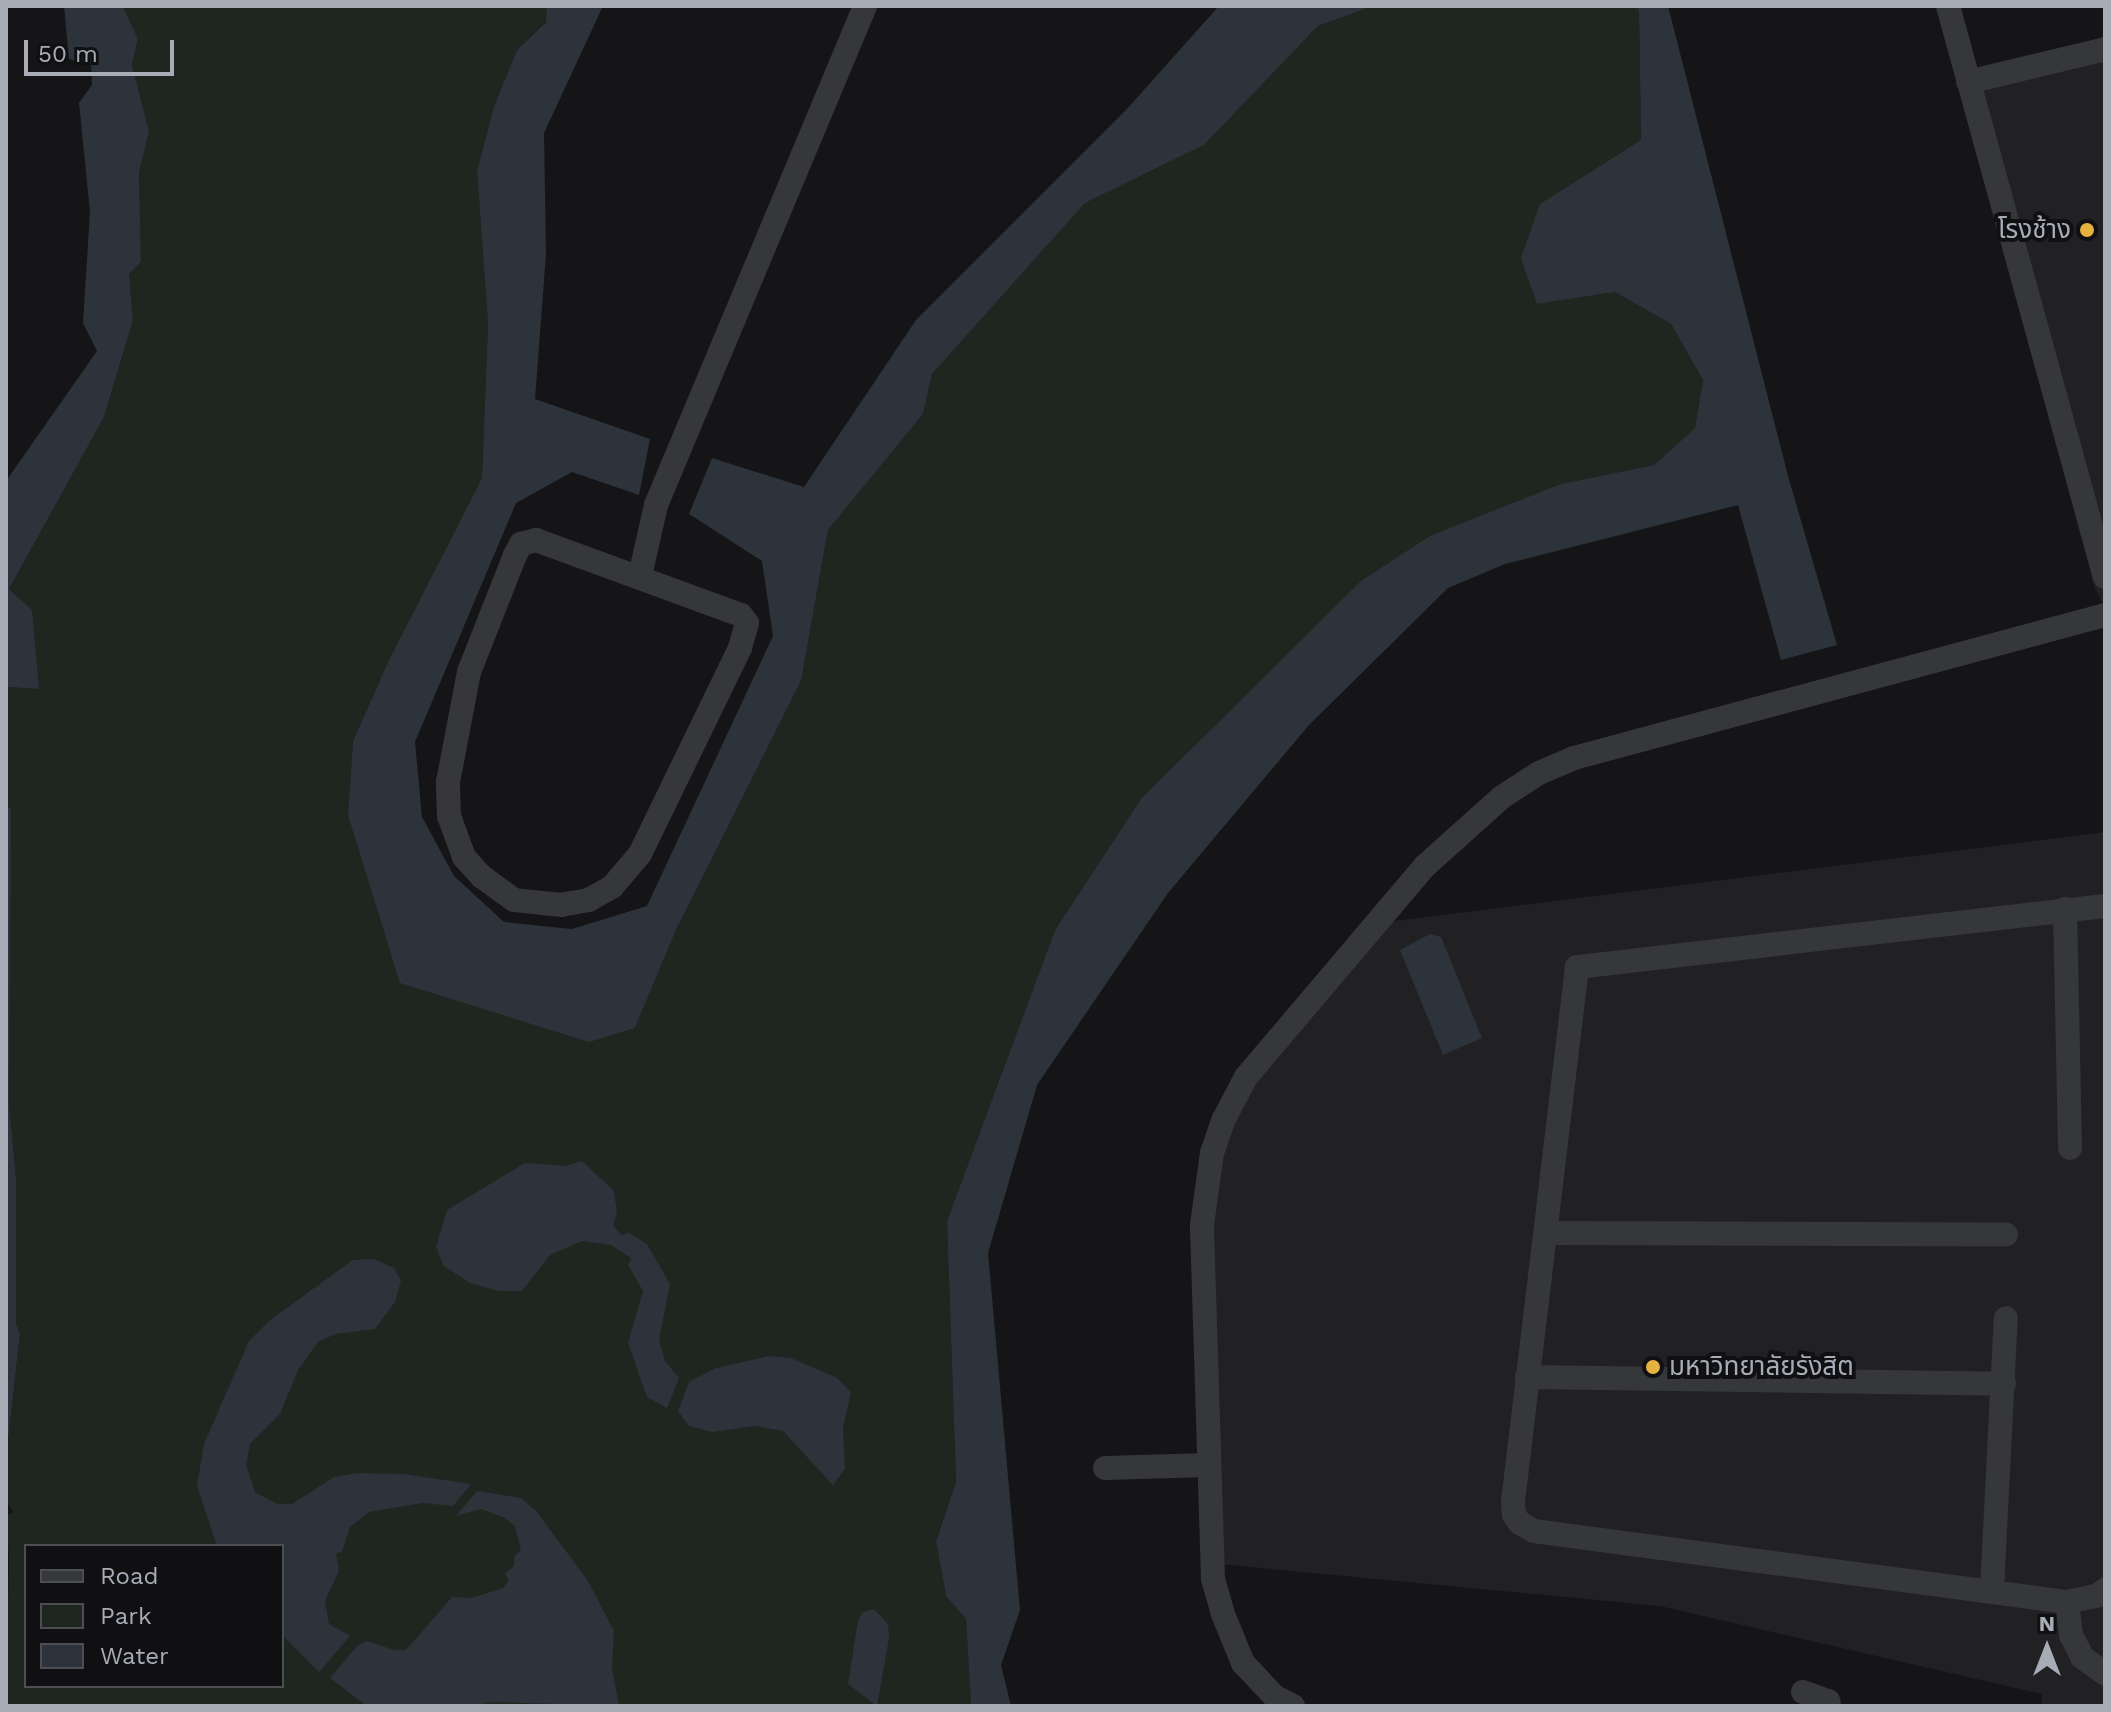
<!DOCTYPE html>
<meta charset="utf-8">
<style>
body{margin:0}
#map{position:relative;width:2111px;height:1712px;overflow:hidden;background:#151517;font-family:"Work Sans","Noto Sans Thai",sans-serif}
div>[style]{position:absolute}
.built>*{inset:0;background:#212124}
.green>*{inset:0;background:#1f2620}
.water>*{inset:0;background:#2c333a}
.minor>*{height:24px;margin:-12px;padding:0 12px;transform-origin:12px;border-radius:12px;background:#36373b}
.dots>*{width:22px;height:22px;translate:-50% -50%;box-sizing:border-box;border:4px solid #101012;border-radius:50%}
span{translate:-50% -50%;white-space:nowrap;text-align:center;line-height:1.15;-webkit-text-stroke:8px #101012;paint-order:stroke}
.poi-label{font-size:26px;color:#a8acb6}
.right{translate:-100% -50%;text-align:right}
.left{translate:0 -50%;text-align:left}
.frame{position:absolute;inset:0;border:8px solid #a8acb6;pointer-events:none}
.legend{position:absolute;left:24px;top:1544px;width:260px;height:144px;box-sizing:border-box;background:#101012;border:2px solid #4d4e54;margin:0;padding:10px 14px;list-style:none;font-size:24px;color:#a8acb6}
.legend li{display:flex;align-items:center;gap:16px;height:40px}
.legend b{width:40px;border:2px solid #4d4e54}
.north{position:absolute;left:2007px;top:1608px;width:80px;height:80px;-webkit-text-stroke:6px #101012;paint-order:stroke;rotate:0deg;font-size:22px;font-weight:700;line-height:32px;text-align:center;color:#a8acb6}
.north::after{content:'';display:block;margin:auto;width:28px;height:36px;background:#a8acb6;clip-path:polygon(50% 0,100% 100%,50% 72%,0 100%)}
.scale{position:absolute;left:24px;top:40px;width:150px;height:36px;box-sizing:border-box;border:4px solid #a8acb6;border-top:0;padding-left:10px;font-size:24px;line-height:28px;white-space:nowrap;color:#a8acb6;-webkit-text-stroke:6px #101012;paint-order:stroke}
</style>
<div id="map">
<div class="built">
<i style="clip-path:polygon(2105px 52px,2105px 608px,2094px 586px,1959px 84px)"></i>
<i style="clip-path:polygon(2105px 832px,2105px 1706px,2042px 1706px,2042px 1694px,1660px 1606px,1208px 1563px,1208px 1151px,1362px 925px)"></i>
</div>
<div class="green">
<i style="clip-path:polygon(evenodd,123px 6px,547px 6px,546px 21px,517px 50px,494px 106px,477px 171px,488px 324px,482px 478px,389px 660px,353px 741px,348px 815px,635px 1028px,676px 930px,801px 681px,828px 530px,923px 414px,932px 374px,1085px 203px,1204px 145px,1318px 26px,1373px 6px,1635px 6px,1639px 9px,1641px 140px,1541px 204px,1537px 304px,1615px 292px,1671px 324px,1703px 380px,1695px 428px,1654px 465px,1561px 484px,1141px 799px,1055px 930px,947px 1221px,956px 1482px,936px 1541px,946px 1596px,966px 1618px,971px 1706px,6px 1706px,9px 1557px,6px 1516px,13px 1512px,6px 1501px,6px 1459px,20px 1333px,16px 1324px,16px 1178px,9px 1102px,10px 809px,6px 805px,6px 687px,38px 689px,9px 589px,104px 417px,133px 320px,129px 273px,141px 262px,139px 173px,149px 131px,132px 65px,138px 39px,123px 6px,26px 1546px,282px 1546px,282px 1686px,26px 1686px,26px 1546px)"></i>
</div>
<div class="water">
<i style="clip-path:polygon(64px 6px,123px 6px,138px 39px,132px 65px,149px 131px,139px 173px,141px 262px,129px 274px,133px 320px,104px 417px,9px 589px,32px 610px,39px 689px,6px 687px,6px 481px,97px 351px,83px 323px,90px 212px,79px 103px,92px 85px,91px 65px,69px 59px)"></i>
<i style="clip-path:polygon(547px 6px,603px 6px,544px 133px,546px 254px,535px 399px,650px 439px,639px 495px,572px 472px,516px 503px,415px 742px,422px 817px,454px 876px,504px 922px,572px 929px,647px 906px,773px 636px,762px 561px,689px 514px,712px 458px,804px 487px,916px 320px,1126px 110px,1219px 6px,1373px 6px,1318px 26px,1204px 145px,1085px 203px,932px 374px,923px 414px,828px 530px,801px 681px,676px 930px,635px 1028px,589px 1042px,400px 983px,348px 815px,353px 741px,389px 660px,482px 478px,488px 324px,477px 171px,494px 106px,517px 50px,546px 22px)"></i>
<i style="clip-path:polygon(1635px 6px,1668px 6px,1788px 476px,1837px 645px,1781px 660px,1738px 505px,1505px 564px,1448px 588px,1309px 725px,1168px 893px,1037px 1085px,988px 1253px,1020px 1610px,1001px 1665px,1011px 1706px,971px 1706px,966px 1619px,946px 1596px,936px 1541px,956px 1482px,947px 1221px,1055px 930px,1141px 799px,1361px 581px,1430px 536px,1561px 484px,1654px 465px,1695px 428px,1703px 380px,1671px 324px,1615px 292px,1537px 304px,1521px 258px,1540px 204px,1641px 140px,1639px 10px)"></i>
<i style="clip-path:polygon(6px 805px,11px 809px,9px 1102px,16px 1178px,16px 1324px,20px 1333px,6px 1459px)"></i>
<i style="clip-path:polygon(1430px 934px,1441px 937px,1482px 1038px,1443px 1055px,1400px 950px)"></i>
<i style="clip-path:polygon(582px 1161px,614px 1191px,617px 1213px,613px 1225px,621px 1235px,629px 1233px,647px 1244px,670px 1284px,659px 1340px,665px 1361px,679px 1378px,667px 1408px,647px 1397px,628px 1343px,643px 1291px,628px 1265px,631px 1258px,611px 1245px,582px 1241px,550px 1255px,522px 1291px,499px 1291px,470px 1283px,444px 1266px,436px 1247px,447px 1210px,525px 1163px,566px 1166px)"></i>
<i style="clip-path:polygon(374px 1259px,394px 1268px,401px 1281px,395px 1302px,375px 1329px,336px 1334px,319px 1341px,298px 1370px,280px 1414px,250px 1444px,246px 1465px,255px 1492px,277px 1504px,292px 1504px,334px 1477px,357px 1473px,404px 1474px,471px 1484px,453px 1506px,422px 1503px,369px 1512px,350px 1527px,342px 1551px,336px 1554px,339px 1571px,325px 1601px,329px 1624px,350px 1636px,319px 1672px,282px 1635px,282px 1546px,217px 1546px,197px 1486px,204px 1444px,249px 1341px,270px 1320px,353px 1260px)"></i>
<i style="clip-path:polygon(769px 1356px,791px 1358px,837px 1378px,851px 1392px,843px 1428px,845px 1469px,833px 1485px,783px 1431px,755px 1426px,712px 1432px,689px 1426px,678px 1411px,689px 1382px,716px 1368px)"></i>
<i style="clip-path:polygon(477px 1491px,521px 1498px,536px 1511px,588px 1581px,614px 1631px,612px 1668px,619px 1706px,493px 1702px,471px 1706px,367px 1706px,330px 1678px,358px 1645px,367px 1641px,394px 1650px,406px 1650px,452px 1597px,472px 1598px,503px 1588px,509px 1580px,505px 1574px,514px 1566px,514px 1557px,521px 1550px,515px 1526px,505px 1518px,481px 1509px,456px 1516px)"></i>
<i style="clip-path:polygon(874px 1609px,888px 1624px,889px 1638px,877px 1706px,848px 1684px,858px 1620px,863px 1612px)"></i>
</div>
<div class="minor">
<i style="left:1948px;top:6px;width:592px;rotate:74.63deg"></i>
<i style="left:1968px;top:82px;width:141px;rotate:-13.5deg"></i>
<i style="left:536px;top:540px;width:218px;rotate:20.1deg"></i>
<i style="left:741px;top:615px;width:10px;rotate:53deg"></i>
<i style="left:747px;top:623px;width:26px;rotate:106deg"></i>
<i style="left:740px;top:648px;width:229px;rotate:115.9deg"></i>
<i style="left:640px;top:854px;width:43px;rotate:130.3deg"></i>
<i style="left:612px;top:887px;width:26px;rotate:151deg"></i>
<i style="left:589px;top:900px;width:27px;rotate:170deg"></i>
<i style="left:562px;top:905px;width:48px;rotate:-174.1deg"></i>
<i style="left:514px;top:900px;width:39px;rotate:-144deg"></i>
<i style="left:482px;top:877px;width:27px;rotate:-132deg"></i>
<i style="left:464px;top:857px;width:44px;rotate:-110.1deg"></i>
<i style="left:449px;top:816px;width:34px;rotate:-92deg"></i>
<i style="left:448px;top:782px;width:112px;rotate:-79.2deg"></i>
<i style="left:469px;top:672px;width:126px;rotate:-68.5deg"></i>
<i style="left:515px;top:555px;width:13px;rotate:-61deg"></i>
<i style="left:521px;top:544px;width:16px;rotate:-15deg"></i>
<i style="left:640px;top:576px;width:73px;rotate:-77.3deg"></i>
<i style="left:656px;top:505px;width:541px;rotate:-67.27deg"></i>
<i style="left:2105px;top:906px;width:532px;rotate:173.41deg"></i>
<i style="left:1577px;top:967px;width:538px;rotate:96.83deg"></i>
<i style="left:1513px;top:1501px;width:14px;rotate:86deg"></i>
<i style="left:1514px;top:1515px;width:10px;rotate:53deg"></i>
<i style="left:1520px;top:1523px;width:16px;rotate:30deg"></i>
<i style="left:1534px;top:1531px;width:538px;rotate:7.59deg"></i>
<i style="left:2067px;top:1602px;width:30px;rotate:-12deg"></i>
<i style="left:2096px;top:1596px;width:11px;rotate:-34deg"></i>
<i style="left:2065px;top:909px;width:239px;rotate:88.8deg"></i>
<i style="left:1547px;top:1233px;width:459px;rotate:0.2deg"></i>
<i style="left:1527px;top:1377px;width:477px;rotate:0.8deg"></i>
<i style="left:1105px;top:1468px;width:104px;rotate:-1.7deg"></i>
<i style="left:1992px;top:1590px;width:272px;rotate:-87.1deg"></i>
<i style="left:2067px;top:1602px;width:33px;rotate:83deg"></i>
<i style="left:2071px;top:1635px;width:25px;rotate:63deg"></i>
<i style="left:2082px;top:1657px;width:29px;rotate:36deg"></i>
<i style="left:1803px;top:1692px;width:27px;rotate:20deg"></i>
<i style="left:1828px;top:1701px;width:5px;rotate:79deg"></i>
<i style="left:1293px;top:1706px;width:20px;rotate:-153deg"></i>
<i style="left:1275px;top:1697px;width:47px;rotate:-133.3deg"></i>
<i style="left:1243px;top:1663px;width:53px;rotate:-112.2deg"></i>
<i style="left:1223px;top:1614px;width:37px;rotate:-106deg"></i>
<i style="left:1213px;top:1578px;width:353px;rotate:-91.8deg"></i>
<i style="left:1202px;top:1225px;width:73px;rotate:-82.1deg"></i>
<i style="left:1212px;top:1153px;width:36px;rotate:-71deg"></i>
<i style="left:1224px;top:1119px;width:47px;rotate:-62.4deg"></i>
<i style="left:1246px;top:1077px;width:277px;rotate:-49.7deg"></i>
<i style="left:1425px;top:866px;width:103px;rotate:-41.9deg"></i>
<i style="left:1502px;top:797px;width:44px;rotate:-33deg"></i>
<i style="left:1539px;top:773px;width:38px;rotate:-23deg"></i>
<i style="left:1574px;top:758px;width:550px;rotate:-15.07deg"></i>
</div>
<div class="dots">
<i style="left:2087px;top:230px;background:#e5b13f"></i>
<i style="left:1653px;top:1367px;background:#e5b13f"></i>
</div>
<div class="poi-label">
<span class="right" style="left:2071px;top:230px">โรงช้าง</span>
<span class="left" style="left:1669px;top:1367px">มหาวิทยาลัยรังสิต</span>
</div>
<div class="frame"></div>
<ul class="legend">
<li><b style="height:10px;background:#36373b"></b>Road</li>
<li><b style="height:22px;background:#1f2620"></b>Park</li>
<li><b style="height:22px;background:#2c333a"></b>Water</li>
</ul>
<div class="north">N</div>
<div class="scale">50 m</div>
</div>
